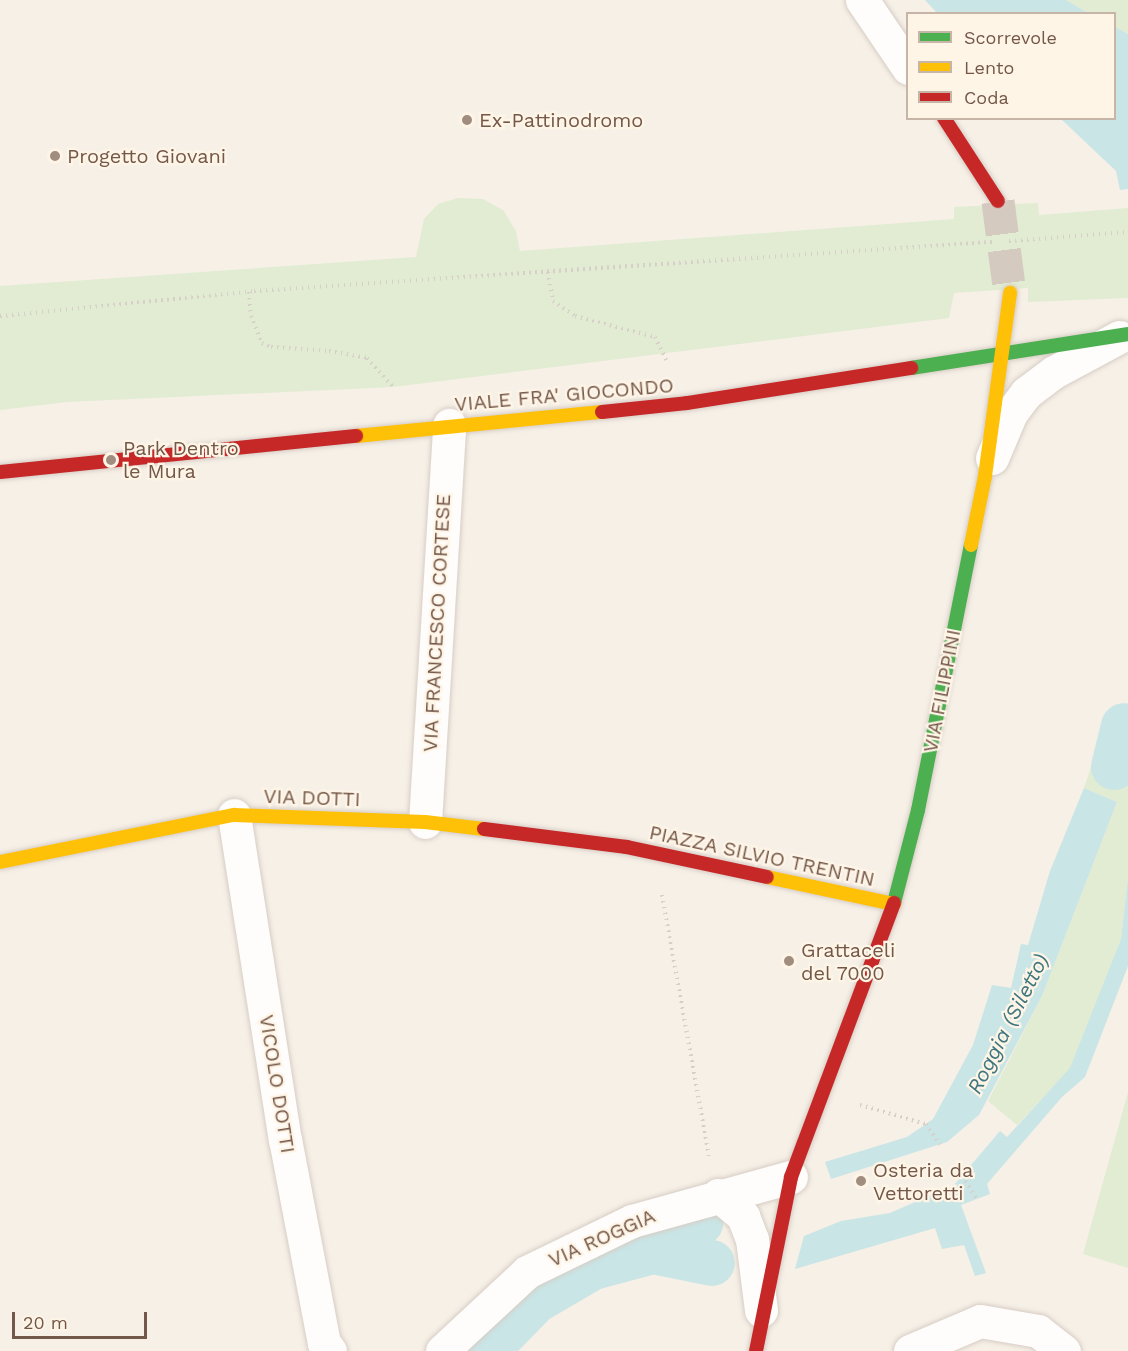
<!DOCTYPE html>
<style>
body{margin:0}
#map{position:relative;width:1128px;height:1351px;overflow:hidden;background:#f6f0e7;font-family:"Work Sans",sans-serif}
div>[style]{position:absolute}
.green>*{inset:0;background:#e2ecd2}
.water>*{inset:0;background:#c9e5e6}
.canal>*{height:46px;margin:-23px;padding:0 23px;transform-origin:23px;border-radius:23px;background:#c9e5e6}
.secondary-tunnel>*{height:33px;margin-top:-16.5px;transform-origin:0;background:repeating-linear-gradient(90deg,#d5cabf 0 33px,transparent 0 49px)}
.path>*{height:4px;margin-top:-2px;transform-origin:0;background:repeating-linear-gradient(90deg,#d7cfc9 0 1.5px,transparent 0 6px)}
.roads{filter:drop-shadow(0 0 2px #d7cdc5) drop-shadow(0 0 2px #d7cdc5)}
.street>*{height:33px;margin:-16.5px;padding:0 16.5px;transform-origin:16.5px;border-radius:16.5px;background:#fefdfb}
.fast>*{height:14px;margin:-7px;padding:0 7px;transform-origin:7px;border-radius:7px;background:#4caf50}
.slow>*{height:14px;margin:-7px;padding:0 7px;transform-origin:7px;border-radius:7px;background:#ffc107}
.jam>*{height:14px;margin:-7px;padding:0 7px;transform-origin:7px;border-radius:7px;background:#c62828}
.dots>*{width:16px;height:16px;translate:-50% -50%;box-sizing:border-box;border:3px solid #fff5e7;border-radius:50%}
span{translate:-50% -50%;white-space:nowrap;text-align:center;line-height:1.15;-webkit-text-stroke:4.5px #fff5e7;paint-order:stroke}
.poi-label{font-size:20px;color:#735748}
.left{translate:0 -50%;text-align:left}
.street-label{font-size:20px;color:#735748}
.water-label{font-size:21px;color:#3f7780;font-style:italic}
.legend{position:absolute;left:906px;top:12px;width:210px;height:108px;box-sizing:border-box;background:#fff5e7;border:2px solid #c7b6a7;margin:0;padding:8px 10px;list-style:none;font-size:18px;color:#735748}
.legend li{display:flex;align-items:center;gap:12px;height:30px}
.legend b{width:30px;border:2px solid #c7b6a7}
.scale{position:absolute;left:12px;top:1312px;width:135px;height:27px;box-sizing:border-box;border:3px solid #735748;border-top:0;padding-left:8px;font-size:18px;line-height:21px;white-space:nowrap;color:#735748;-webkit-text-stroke:4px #fff5e7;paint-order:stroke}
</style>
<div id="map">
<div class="green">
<i style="clip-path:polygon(1066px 0,1128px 0,1128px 34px,1115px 27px,1114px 14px,1088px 13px)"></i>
<i style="clip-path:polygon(458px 198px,483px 199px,503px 210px,516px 231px,520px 251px,954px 219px,954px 207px,1038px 203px,1039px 215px,1128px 208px,1128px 298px,1028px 302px,1028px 288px,954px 293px,949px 318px,393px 387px,67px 402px,0 410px,0 286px,416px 257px,424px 219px,438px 204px)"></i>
<i style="clip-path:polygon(1128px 761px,1128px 878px,1121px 939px,1071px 1068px,1017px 1125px,988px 1101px,1042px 996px,1117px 802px,1084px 788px,1092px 764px,1125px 773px)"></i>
<i style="clip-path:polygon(1128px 1092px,1128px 1268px,1083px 1254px)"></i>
</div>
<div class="water">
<i style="clip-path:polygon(925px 0,1066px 0,1088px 13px,937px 13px)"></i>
<i style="clip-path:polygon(1115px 27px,1128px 34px,1128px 189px,1120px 190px,1116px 171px,1061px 119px,1114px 118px)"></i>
<i style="clip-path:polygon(1084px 788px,1117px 802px,1042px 996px,979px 1115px,947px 1142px,831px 1179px,825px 1162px,907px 1137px,933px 1119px,973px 1045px,992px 985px,1011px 988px,1021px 944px,1028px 945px,1050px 871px)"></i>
<i style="clip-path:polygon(1128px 878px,1128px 966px,1085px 1077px,1062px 1097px,987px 1184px,990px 1194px,961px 1205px,986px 1273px,975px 1276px,964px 1245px,942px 1249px,935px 1228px,795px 1269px,804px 1236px,841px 1221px,890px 1213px,954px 1185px,1000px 1131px,1007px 1137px,1070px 1068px,1121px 939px)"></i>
</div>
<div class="canal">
<i style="left:1114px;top:767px;width:42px;rotate:-76.3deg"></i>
<i style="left:653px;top:1251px;width:60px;rotate:11.5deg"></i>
<i style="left:486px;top:1351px;width:71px;rotate:-45.6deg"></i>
<i style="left:536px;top:1300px;width:66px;rotate:-30.1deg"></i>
<i style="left:593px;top:1267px;width:62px;rotate:-14.9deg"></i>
<i style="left:653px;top:1251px;width:55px;rotate:-30.8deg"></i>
</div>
<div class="secondary-tunnel">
<i style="left:998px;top:201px;width:93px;rotate:82.6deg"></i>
</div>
<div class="path">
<i style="left:1009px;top:241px;width:119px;rotate:-4.3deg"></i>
<i style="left:548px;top:272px;width:29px;rotate:80deg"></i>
<i style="left:553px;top:301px;width:27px;rotate:34deg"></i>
<i style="left:575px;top:316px;width:83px;rotate:14.7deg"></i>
<i style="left:655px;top:337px;width:30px;rotate:64deg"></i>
<i style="left:249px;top:292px;width:24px;rotate:85deg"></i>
<i style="left:251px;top:316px;width:29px;rotate:68deg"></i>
<i style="left:262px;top:343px;width:10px;rotate:24deg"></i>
<i style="left:271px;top:347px;width:58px;rotate:3.9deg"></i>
<i style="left:329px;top:351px;width:39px;rotate:10deg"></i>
<i style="left:367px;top:358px;width:39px;rotate:48deg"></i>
<i style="left:0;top:316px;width:255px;rotate:-5.6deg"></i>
<i style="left:254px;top:291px;width:740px;rotate:-3.8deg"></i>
<i style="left:662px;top:895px;width:265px;rotate:79.8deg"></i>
<i style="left:860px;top:1105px;width:69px;rotate:16.1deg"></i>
<i style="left:926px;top:1124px;width:25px;rotate:56deg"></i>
<i style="left:962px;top:1176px;width:27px;rotate:57deg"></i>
</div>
<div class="roads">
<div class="street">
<i style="left:862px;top:0;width:82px;rotate:55.9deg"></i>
<i style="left:992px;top:458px;width:49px;rotate:-67.1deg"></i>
<i style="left:1011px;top:413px;width:25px;rotate:-53deg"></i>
<i style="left:1026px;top:393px;width:35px;rotate:-37deg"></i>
<i style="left:1054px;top:372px;width:74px;rotate:-28.3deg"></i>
<i style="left:234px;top:815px;width:328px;rotate:81.1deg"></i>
<i style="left:285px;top:1139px;width:208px;rotate:79.2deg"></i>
<i style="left:324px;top:1343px;width:10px;rotate:53deg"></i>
<i style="left:425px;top:822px;width:398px;rotate:-86.5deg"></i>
<i style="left:718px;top:1195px;width:33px;rotate:40deg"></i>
<i style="left:743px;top:1216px;width:25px;rotate:69deg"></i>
<i style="left:752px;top:1239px;width:72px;rotate:82.8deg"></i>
<i style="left:442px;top:1351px;width:116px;rotate:-42.9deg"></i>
<i style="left:527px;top:1272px;width:117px;rotate:-25.9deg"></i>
<i style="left:632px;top:1221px;width:165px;rotate:-15.5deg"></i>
<i style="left:910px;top:1351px;width:76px;rotate:-23.2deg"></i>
<i style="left:980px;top:1321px;width:59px;rotate:9.8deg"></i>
<i style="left:1038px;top:1331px;width:33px;rotate:38deg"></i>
</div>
<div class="fast">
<i style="left:911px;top:368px;width:220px;rotate:-8.9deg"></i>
<i style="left:894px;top:903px;width:96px;rotate:-75.5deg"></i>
<i style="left:918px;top:810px;width:270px;rotate:-78.7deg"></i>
</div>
<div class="slow">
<i style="left:356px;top:436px;width:247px;rotate:-5.6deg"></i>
<i style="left:971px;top:545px;width:70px;rotate:-78.5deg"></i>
<i style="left:985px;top:476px;width:185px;rotate:-82.2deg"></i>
<i style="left:0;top:862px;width:239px;rotate:-11.4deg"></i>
<i style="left:234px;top:815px;width:191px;rotate:2.1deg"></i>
<i style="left:425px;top:822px;width:59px;rotate:6.8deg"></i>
<i style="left:767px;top:877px;width:130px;rotate:12deg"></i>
</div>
<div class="jam">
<i style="left:944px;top:118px;width:99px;rotate:57deg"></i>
<i style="left:602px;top:412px;width:85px;rotate:-6deg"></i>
<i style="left:687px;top:403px;width:227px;rotate:-8.9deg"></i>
<i style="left:0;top:472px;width:358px;rotate:-5.8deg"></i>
<i style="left:484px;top:829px;width:144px;rotate:7.2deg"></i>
<i style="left:627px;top:847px;width:143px;rotate:12.1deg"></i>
<i style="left:756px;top:1351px;width:177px;rotate:-78.6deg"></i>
<i style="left:791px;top:1177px;width:293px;rotate:-69.4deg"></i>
</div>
</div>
<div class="dots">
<i style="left:467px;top:120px;background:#a18d80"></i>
<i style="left:55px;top:156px;background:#a18d80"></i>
<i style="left:111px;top:460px;background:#a18d80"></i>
<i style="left:789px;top:961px;background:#a18d80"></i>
<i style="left:861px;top:1181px;background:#a18d80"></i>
</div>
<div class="poi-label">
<span class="left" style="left:479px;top:120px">Ex-Pattinodromo</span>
<span class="left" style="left:67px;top:156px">Progetto Giovani</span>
<span class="left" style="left:123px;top:460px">Park Dentro<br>le Mura</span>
<span class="left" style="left:801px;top:962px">Grattaceli<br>del 7000</span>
<span class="left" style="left:873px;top:1182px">Osteria da<br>Vettoretti</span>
</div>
<div class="street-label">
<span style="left:564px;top:395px;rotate:-5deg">VIALE FRA' GIOCONDO</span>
<span style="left:437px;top:623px;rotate:-87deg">VIA FRANCESCO CORTESE</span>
<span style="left:942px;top:691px;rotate:-79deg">VIA FILIPPINI</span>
<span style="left:312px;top:798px;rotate:2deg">VIA DOTTI</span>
<span style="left:762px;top:856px;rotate:12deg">PIAZZA SILVIO TRENTIN</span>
<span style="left:277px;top:1084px;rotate:81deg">VICOLO DOTTI</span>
<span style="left:602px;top:1238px;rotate:-24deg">VIA ROGGIA</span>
</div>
<div class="water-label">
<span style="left:1008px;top:1024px;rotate:-63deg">Roggia (Siletto)</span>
</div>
<ul class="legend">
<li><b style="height:8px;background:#4caf50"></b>Scorrevole</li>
<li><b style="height:8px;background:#ffc107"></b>Lento</li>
<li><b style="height:8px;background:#c62828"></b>Coda</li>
</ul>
<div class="scale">20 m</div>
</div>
